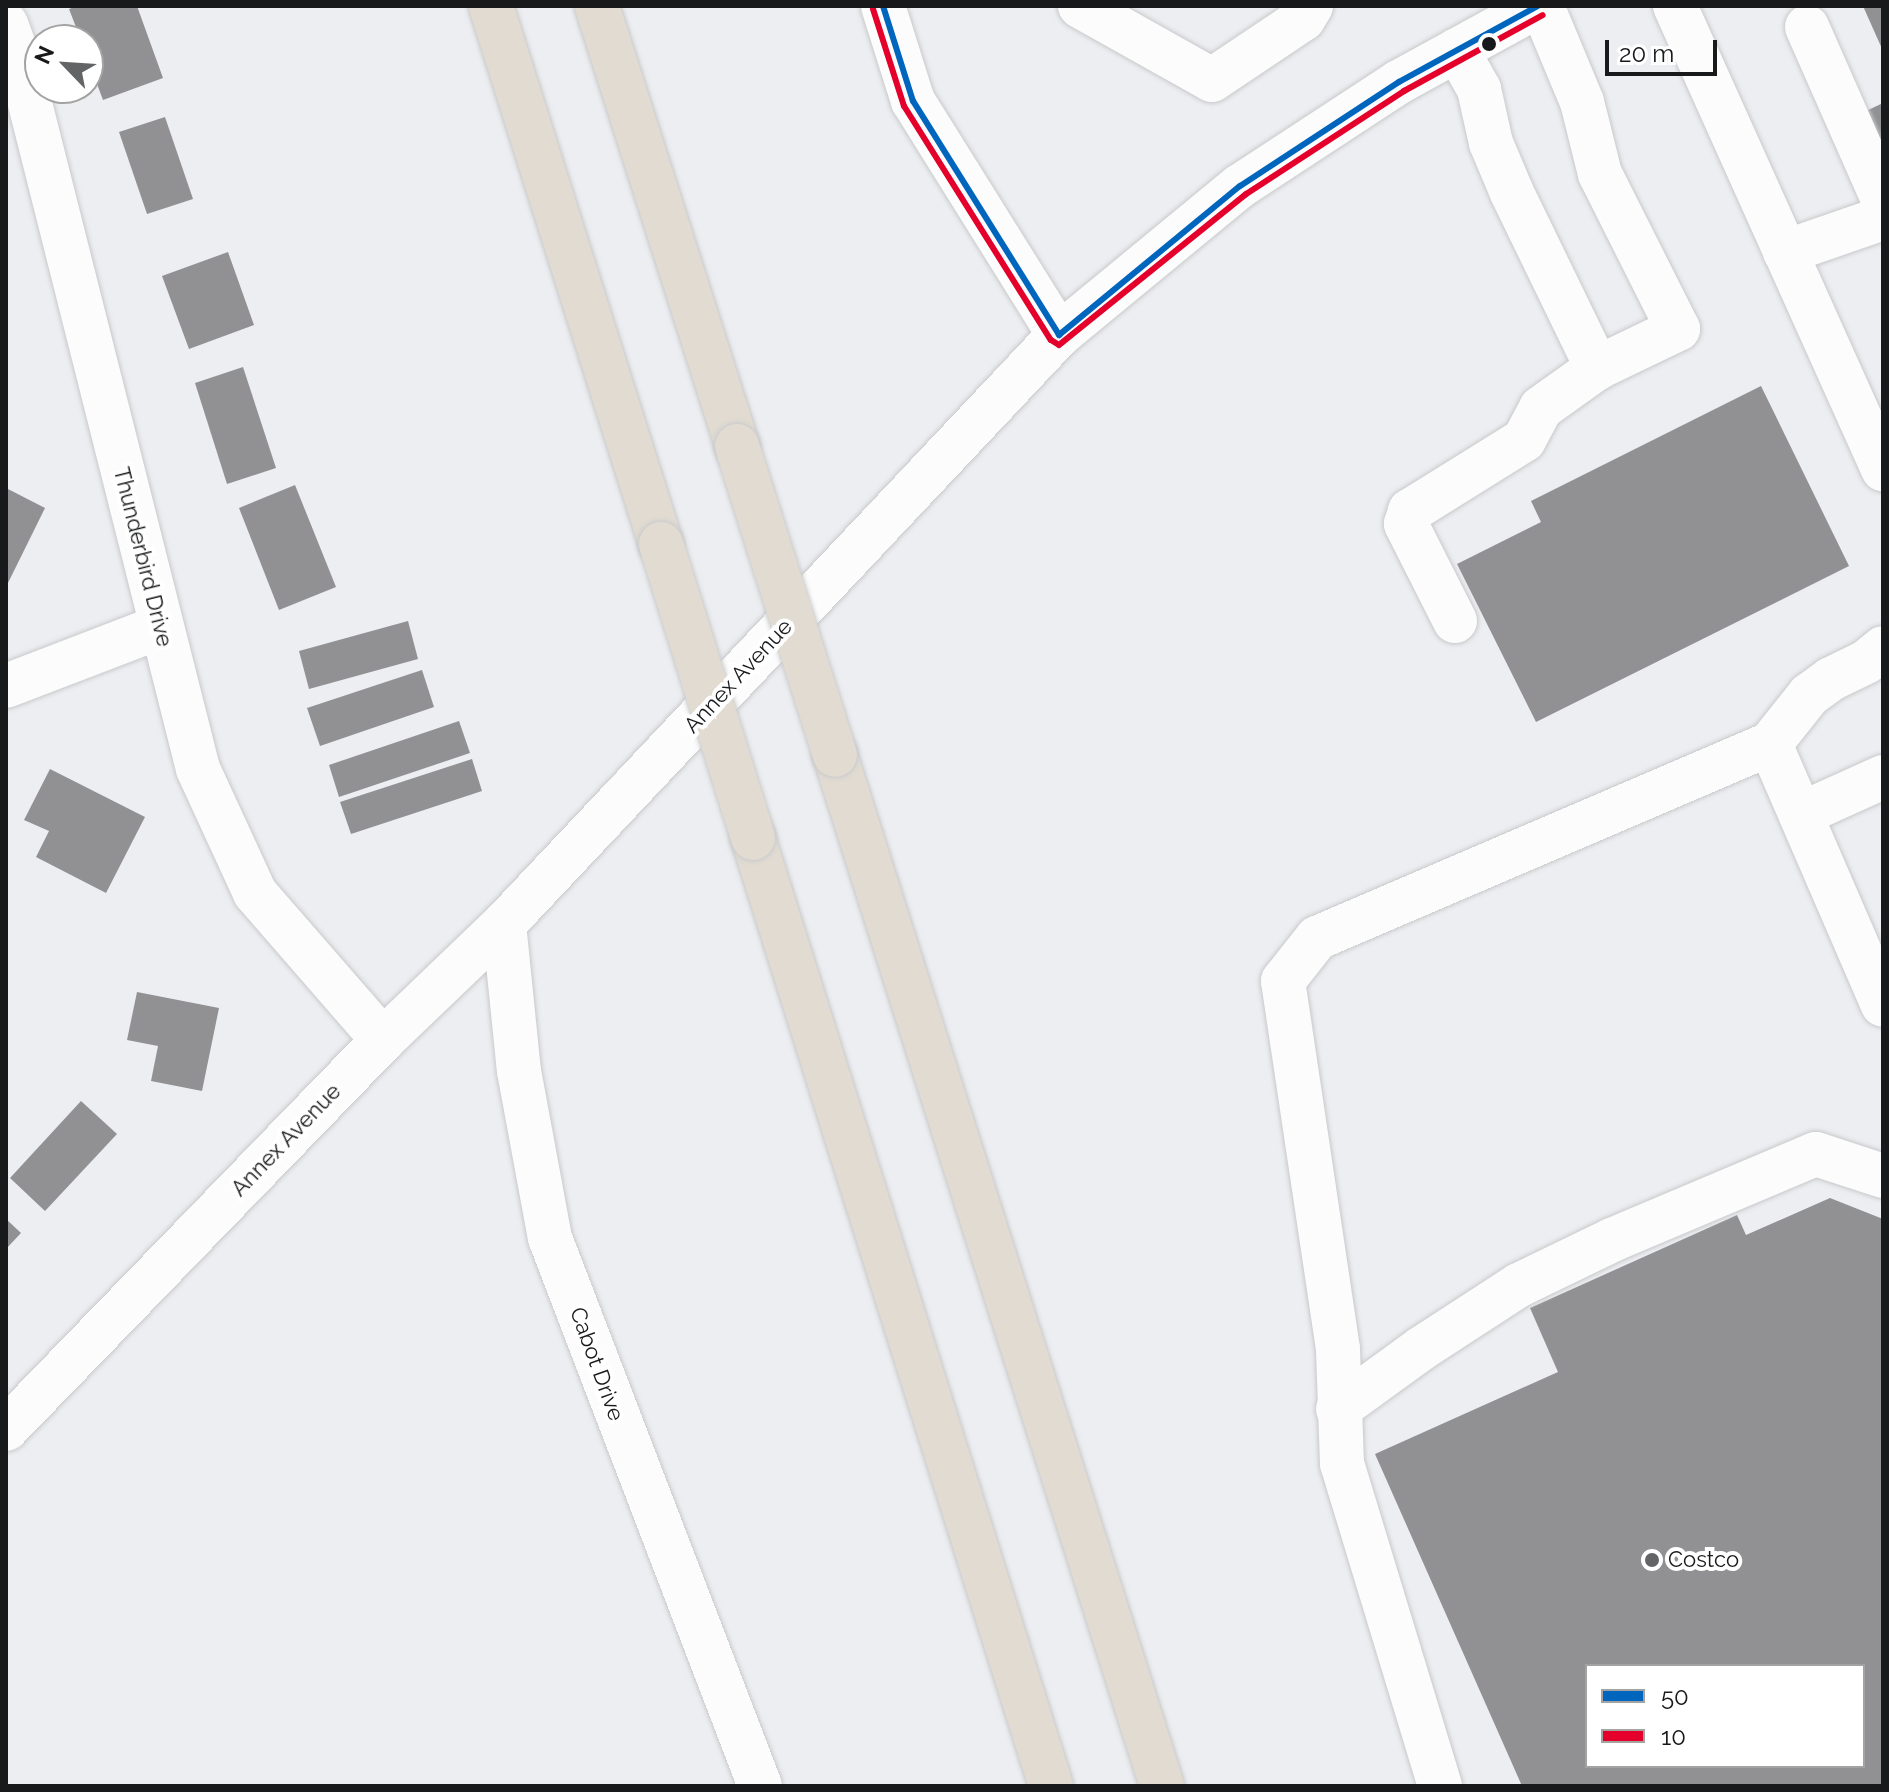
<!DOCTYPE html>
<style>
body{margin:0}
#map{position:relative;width:1889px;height:1792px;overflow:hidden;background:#edeef1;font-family:Raleway,sans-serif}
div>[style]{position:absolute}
.building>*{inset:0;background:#919194}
.roads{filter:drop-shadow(0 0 2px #c8c9cb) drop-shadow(0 0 2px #c8c9cb)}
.minor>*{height:44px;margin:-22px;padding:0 22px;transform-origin:22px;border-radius:22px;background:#fcfcfd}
.highway>*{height:44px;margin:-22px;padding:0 22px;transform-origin:22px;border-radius:22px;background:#e1dbd1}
.bridges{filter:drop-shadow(0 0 2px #cacbcd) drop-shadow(0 0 2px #cacbcd)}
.highway-bridge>*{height:44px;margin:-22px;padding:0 22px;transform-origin:22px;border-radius:22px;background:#e1dbd1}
.bus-1>*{height:6px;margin:-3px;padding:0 3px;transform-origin:3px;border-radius:3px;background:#0065bd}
.bus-2>*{height:6px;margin:-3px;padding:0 3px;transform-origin:3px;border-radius:3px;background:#e4002b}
.dots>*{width:22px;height:22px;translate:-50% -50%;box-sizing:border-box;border:4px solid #fff;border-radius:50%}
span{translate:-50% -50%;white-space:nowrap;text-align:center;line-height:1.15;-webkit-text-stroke:8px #fff;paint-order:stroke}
.street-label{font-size:22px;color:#18191b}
.poi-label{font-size:22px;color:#18191b}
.left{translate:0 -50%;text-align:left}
.frame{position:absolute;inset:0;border:8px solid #18191b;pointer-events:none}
.legend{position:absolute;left:1585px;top:1664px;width:280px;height:104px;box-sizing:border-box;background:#fff;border:2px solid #a3a3a4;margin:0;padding:10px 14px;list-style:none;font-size:24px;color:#18191b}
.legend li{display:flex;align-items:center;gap:16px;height:40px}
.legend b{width:40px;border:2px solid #a3a3a4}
.north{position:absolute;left:24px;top:24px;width:80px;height:80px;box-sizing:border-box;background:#fff;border:2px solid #a3a3a4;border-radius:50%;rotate:295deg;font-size:22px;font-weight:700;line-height:32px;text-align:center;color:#18191b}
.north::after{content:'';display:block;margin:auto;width:28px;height:36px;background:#636466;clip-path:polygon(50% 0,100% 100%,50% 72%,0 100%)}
.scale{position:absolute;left:1605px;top:40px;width:112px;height:36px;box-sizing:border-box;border:4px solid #18191b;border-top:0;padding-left:10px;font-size:24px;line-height:28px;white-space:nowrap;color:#18191b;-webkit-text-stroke:6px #fff;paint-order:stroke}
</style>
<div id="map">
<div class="building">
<i style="clip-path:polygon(77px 6px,137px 6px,163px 78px,103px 100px,88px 60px,88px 40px,81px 40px,69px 9px)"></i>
<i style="clip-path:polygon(1863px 6px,1883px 6px,1883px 51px)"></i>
<i style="clip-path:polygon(1883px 103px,1883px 148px,1866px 111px)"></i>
<i style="clip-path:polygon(165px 117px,193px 199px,147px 214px,119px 132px)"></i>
<i style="clip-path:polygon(228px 252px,254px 325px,189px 349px,162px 276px)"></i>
<i style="clip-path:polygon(243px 367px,276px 468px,227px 484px,195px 383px)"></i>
<i style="clip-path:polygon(1761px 386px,1849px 566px,1536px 722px,1457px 564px,1541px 522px,1531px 501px)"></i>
<i style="clip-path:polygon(295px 485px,336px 587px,279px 610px,239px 508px)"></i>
<i style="clip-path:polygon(6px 488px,45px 508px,6px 587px)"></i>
<i style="clip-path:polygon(408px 621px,418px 659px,309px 689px,299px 651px)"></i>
<i style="clip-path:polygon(422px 670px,434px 707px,320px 746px,307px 708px)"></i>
<i style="clip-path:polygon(459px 721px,470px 753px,339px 797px,329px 765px)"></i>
<i style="clip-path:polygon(472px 759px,482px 791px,351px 834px,340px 802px)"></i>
<i style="clip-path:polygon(50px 769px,145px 817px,106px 893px,36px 857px,49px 831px,24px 820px)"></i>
<i style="clip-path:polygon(137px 992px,219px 1008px,202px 1091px,151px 1081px,158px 1046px,127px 1040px)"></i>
<i style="clip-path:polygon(81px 1101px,117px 1134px,45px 1211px,10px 1178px)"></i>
<i style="clip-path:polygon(evenodd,1830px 1198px,1883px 1219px,1883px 1786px,1522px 1786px,1375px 1454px,1558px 1372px,1530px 1308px,1737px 1215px,1746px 1235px,1830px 1198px,1587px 1666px,1863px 1666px,1863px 1766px,1587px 1766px,1587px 1666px)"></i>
<i style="clip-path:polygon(6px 1219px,21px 1233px,6px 1249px)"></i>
</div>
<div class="roads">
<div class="minor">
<i style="left:883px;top:6px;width:100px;rotate:72.5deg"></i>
<i style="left:913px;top:101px;width:276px;rotate:58deg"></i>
<i style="left:1080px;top:6px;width:151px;rotate:29.3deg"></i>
<i style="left:1212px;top:80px;width:110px;rotate:-33.8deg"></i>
<i style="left:1303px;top:19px;width:15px;rotate:-58deg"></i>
<i style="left:1675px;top:6px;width:508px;rotate:65.81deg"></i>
<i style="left:6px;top:24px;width:38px;rotate:70deg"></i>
<i style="left:19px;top:60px;width:731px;rotate:75.83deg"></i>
<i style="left:198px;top:769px;width:136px;rotate:65.3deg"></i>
<i style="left:255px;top:893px;width:195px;rotate:49deg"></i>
<i style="left:1807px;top:27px;width:188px;rotate:66.2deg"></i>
<i style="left:1457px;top:50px;width:45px;rotate:60.6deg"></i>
<i style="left:1479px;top:89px;width:55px;rotate:77.5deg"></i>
<i style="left:1491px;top:143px;width:54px;rotate:67.2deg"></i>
<i style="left:1512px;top:193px;width:195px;rotate:64.1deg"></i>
<i style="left:1785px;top:252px;width:104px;rotate:-19.1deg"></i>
<i style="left:1455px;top:621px;width:109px;rotate:-116.8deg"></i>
<i style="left:1406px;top:524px;width:14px;rotate:-73deg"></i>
<i style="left:1410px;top:511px;width:134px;rotate:-31.9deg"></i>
<i style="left:1524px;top:440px;width:36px;rotate:-62deg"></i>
<i style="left:1541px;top:408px;width:69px;rotate:-35.5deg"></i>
<i style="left:1597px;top:368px;width:90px;rotate:-25.7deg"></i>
<i style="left:1678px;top:329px;width:174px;rotate:-116.7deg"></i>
<i style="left:1600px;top:174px;width:74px;rotate:-104deg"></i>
<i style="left:1582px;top:102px;width:104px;rotate:-112.6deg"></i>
<i style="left:6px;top:686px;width:165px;rotate:-21deg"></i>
<i style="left:1770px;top:744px;width:284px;rotate:66.6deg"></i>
<i style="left:1801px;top:814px;width:90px;rotate:-24.3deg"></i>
<i style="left:504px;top:924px;width:148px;rotate:84.2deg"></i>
<i style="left:519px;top:1071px;width:170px;rotate:79.5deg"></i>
<i style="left:550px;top:1238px;width:587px;rotate:69.03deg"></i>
<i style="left:1338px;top:1409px;width:104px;rotate:-36deg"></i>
<i style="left:1422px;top:1348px;width:116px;rotate:-33deg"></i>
<i style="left:1519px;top:1285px;width:103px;rotate:-25.8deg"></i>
<i style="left:1612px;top:1240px;width:221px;rotate:-22.9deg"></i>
<i style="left:1816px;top:1154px;width:71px;rotate:18.2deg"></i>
<i style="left:6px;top:1429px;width:542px;rotate:-45.9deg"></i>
<i style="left:383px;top:1040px;width:168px;rotate:-43.8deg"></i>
<i style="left:504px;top:924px;width:809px;rotate:-46.7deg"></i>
<i style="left:1059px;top:335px;width:234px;rotate:-39.5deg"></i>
<i style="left:1240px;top:186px;width:190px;rotate:-33.2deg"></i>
<i style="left:1399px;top:82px;width:158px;rotate:-28.7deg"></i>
<i style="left:1440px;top:1786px;width:337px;rotate:-106.9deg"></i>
<i style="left:1342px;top:1464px;width:115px;rotate:-92deg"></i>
<i style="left:1338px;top:1349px;width:372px;rotate:-98.5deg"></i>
<i style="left:1283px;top:981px;width:55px;rotate:-51.7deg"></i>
<i style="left:1317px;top:938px;width:493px;rotate:-23.2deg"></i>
<i style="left:1770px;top:744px;width:63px;rotate:-51.5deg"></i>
<i style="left:1809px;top:695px;width:27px;rotate:-36deg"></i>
<i style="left:1831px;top:679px;width:39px;rotate:-26deg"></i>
<i style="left:1866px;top:662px;width:22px;rotate:-39deg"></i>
</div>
<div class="highway">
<i style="left:491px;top:6px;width:564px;rotate:72.46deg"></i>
<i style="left:597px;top:6px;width:462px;rotate:72.3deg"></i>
<i style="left:835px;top:755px;width:1082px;rotate:72.4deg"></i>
<i style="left:753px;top:838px;width:994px;rotate:72.55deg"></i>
</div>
</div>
<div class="bridges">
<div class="highway-bridge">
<i style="left:737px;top:446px;width:324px;rotate:72.4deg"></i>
<i style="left:661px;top:544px;width:308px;rotate:72.6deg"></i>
</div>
</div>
<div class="bus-1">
<i style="left:883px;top:6px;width:100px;rotate:72.5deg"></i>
<i style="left:913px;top:101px;width:276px;rotate:58deg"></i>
<i style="left:1059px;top:335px;width:234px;rotate:-39.5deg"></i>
<i style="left:1240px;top:186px;width:190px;rotate:-33.2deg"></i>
<i style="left:1399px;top:82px;width:158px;rotate:-28.7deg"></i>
</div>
<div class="bus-2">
<i style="left:873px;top:9px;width:102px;rotate:72.3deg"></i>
<i style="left:904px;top:106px;width:276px;rotate:57.9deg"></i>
<i style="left:1051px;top:340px;width:9px;rotate:32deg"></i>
<i style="left:1059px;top:345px;width:240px;rotate:-38.9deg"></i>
<i style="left:1246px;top:194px;width:189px;rotate:-33.1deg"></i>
<i style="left:1404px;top:91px;width:158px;rotate:-28.7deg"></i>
</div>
<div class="dots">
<i style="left:1489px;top:44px;background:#18191b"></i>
<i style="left:1652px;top:1560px;background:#636466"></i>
</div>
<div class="street-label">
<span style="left:143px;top:557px;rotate:76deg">Thunderbird Drive</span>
<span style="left:738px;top:676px;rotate:-47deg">Annex Avenue</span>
<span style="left:286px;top:1140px;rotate:-46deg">Annex Avenue</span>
<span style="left:597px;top:1364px;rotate:70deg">Cabot Drive</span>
</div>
<div class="poi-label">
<span class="left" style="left:1668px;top:1560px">Costco</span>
</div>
<div class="frame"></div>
<ul class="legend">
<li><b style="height:10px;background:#0065bd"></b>50</li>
<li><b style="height:10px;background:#e4002b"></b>10</li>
</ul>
<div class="north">N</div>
<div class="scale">20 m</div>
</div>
